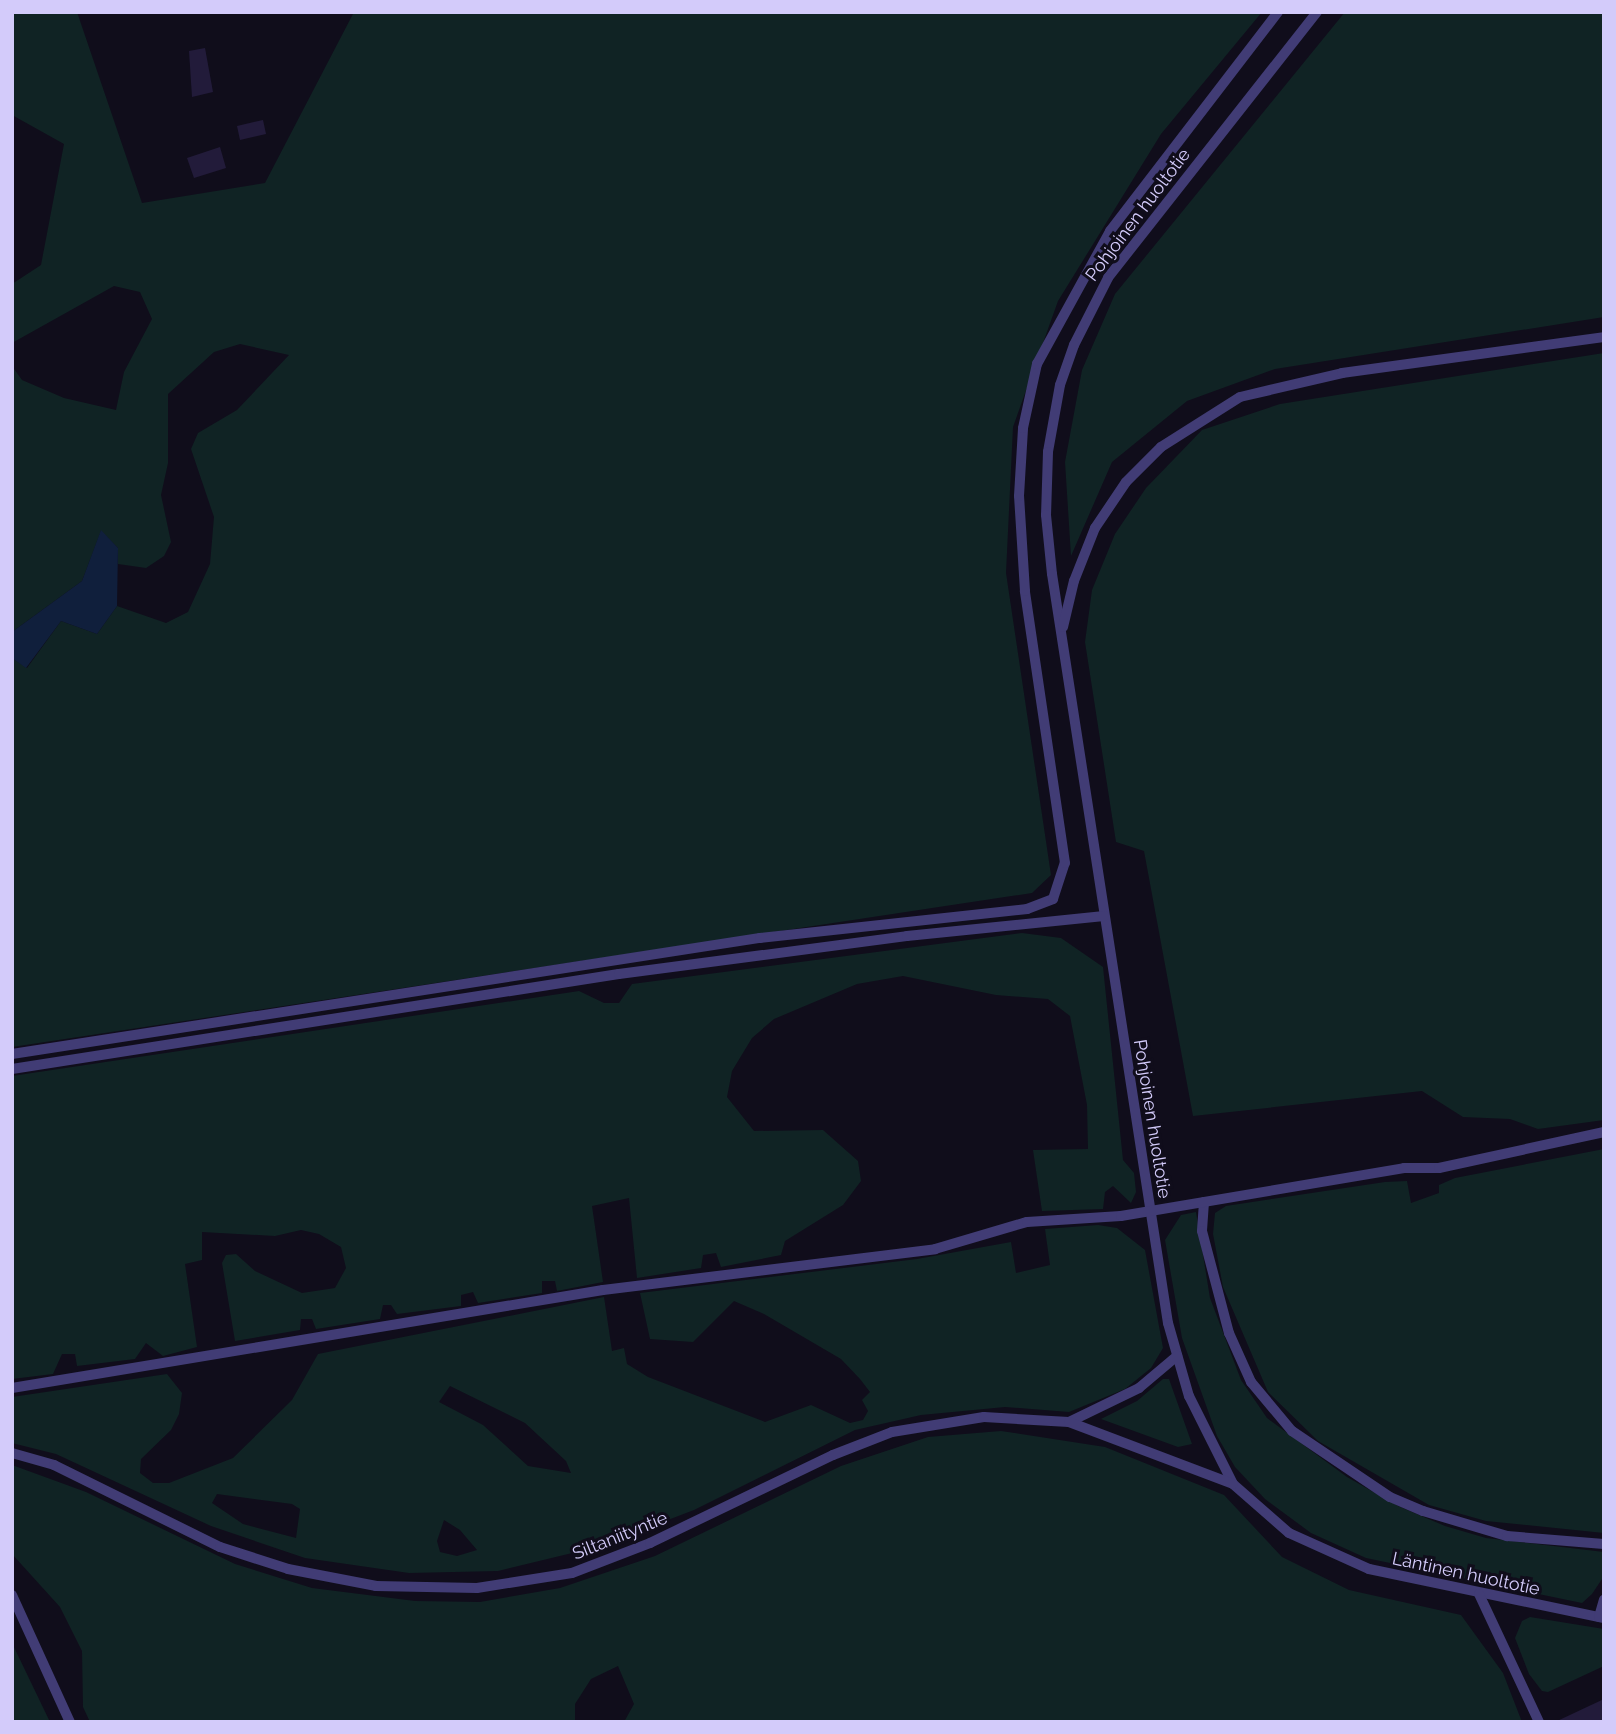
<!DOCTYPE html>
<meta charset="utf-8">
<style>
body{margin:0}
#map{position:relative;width:1616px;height:1734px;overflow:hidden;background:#100d1b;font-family:Raleway,sans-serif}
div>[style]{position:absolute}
.green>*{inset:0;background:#102324}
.water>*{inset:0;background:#101f3c}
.building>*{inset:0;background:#221b3a}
.lane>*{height:10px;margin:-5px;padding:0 5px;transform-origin:5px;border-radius:5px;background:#413c75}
span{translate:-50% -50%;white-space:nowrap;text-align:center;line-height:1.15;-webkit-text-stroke:6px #100d1b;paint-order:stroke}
.street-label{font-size:18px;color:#d3cbfa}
.frame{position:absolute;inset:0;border:14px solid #d3cbfa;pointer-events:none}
</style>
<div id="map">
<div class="green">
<i style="clip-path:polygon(12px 12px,77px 12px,142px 203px,265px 183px,354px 12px,1262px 12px,1161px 134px,1058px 301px,1013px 427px,1006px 573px,1051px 875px,1032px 893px,12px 1047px,12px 658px,27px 668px,61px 621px,97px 634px,117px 606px,166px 623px,188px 612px,210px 564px,214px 517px,191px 449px,198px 433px,237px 410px,289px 355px,240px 344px,214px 352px,168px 394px,168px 463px,161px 495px,171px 542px,164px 556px,146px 568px,118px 564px,118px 548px,101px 531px,82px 581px,12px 632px,12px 366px,22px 380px,64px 398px,116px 410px,124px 372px,152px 319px,140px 292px,114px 286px,12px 343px,12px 284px,41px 265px,64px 144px,12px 115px)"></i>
<i style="clip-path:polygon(1345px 12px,1604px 12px,1604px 317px,1275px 369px,1187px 401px,1112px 462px,1071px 556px,1065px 462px,1082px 370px,1115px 294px)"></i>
<i style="clip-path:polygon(1604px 353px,1604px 1120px,1538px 1129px,1510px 1119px,1463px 1117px,1422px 1091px,1193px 1116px,1144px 851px,1116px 842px,1085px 642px,1092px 590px,1115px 534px,1146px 488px,1202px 430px,1280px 404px)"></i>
<i style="clip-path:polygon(1022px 933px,1061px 938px,1103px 967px,1123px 1160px,1134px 1173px,1136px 1192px,1131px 1203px,1113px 1186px,1105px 1192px,1103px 1209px,1042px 1211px,1033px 1150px,1088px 1149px,1087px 1105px,1070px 1016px,1048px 999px,996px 995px,903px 976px,857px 984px,774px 1019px,752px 1038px,732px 1071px,727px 1097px,754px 1131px,823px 1130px,858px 1161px,861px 1181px,843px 1205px,785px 1241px,781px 1255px,721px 1267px,716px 1253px,703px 1255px,701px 1268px,637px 1278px,629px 1198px,592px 1206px,603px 1282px,557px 1291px,555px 1281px,542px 1281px,542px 1293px,478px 1303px,473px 1292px,461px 1295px,461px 1306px,397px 1314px,391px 1305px,383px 1305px,380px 1319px,316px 1329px,312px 1319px,301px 1319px,300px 1330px,235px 1341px,222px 1263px,226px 1255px,236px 1254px,255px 1271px,302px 1293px,335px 1288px,346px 1268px,341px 1247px,319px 1234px,301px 1230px,275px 1236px,202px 1232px,202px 1260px,185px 1264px,197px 1347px,163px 1356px,146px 1343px,135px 1359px,77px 1366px,75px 1354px,62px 1354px,53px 1374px,12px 1379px,12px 1076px,579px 991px,604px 1003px,619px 1003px,632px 984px)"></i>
<i style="clip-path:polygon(1604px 1149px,1604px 1533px,1486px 1521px,1429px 1505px,1318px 1441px,1268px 1392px,1223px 1287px,1213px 1234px,1215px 1213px,1226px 1206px,1385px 1182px,1407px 1181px,1411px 1203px,1439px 1193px,1439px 1185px,1455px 1178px)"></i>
<i style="clip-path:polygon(1196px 1212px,1210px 1298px,1241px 1380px,1267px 1418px,1347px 1477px,1398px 1506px,1445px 1526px,1486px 1538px,1604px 1552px,1604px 1576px,1592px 1594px,1582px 1603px,1366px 1558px,1311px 1533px,1265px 1499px,1235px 1467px,1217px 1436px,1182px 1338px,1165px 1240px,1181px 1215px)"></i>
<i style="clip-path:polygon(evenodd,1098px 1225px,1117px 1228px,1145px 1250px,1163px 1348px,1151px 1368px,1125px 1389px,1069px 1412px,1005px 1407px,921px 1415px,855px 1430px,694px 1510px,597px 1547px,498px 1571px,409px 1573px,305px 1558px,211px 1526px,56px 1454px,12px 1443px,12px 1397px,167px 1374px,182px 1393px,179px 1414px,171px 1430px,141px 1459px,140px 1473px,153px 1483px,169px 1483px,233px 1458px,292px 1400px,318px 1354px,604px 1297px,612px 1351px,624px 1348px,627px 1364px,648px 1377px,765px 1422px,811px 1405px,850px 1423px,863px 1420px,868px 1411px,862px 1400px,870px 1392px,860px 1379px,841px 1359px,764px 1314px,734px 1301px,693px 1342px,650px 1339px,640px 1293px,917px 1259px,1011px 1242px,1016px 1273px,1050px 1265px,1045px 1229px,1098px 1225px,450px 1386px,525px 1423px,566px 1461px,571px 1473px,528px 1466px,483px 1425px,439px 1402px,450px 1386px,1098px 1225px,217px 1494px,292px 1504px,300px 1509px,296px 1538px,243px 1524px,212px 1503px,217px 1494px,1098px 1225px,444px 1520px,460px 1530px,477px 1550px,457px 1556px,440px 1552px,437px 1541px,444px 1520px)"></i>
<i style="clip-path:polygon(1163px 1379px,1169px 1379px,1192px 1444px,1178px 1447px,1101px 1419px,1137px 1401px)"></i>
<i style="clip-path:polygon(1001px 1431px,1105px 1447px,1224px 1495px,1282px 1557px,1349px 1590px,1461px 1615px,1503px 1673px,1522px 1722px,624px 1722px,634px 1704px,618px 1666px,591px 1679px,575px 1704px,575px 1722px,90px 1722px,83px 1707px,82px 1651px,60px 1607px,12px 1554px,12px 1465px,86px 1492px,235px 1564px,312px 1588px,415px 1601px,480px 1602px,560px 1588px,655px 1556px,841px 1466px,928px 1437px)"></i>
<i style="clip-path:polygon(1530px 1617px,1604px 1629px,1604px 1666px,1548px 1692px,1542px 1691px,1529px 1674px,1515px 1638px,1522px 1621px)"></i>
<i style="clip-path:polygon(12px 1643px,50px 1722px,12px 1722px)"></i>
</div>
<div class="water">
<i style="clip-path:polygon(101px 530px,118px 548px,117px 606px,97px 634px,61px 621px,26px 668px,12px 658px,12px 632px,82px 581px)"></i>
</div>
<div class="building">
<i style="clip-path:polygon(205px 48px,213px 92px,192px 97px,189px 51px)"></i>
<i style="clip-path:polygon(263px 120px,266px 134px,240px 140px,237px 126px)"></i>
<i style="clip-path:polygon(220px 147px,226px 168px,194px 178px,187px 158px)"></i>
<i style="clip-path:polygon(1604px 1699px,1604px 1722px,1555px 1722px)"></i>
</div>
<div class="lane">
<i style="left:1317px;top:12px;width:338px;rotate:128.2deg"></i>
<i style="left:1108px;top:278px;width:75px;rotate:116.9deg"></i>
<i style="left:1074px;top:345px;width:42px;rotate:109.3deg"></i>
<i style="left:1060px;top:385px;width:68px;rotate:100.2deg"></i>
<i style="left:1048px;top:452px;width:63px;rotate:91.8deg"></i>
<i style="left:1046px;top:515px;width:59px;rotate:84.2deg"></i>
<i style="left:1052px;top:574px;width:758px;rotate:81.2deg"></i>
<i style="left:1168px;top:1323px;width:76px;rotate:74deg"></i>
<i style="left:1189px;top:1396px;width:98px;rotate:63.4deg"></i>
<i style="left:1233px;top:1484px;width:74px;rotate:41.2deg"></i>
<i style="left:1289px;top:1533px;width:88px;rotate:24.2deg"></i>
<i style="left:1369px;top:1569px;width:240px;rotate:11.8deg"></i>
<i style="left:1063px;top:627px;width:47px;rotate:-76.6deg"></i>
<i style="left:1074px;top:581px;width:57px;rotate:-68.4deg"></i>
<i style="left:1095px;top:528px;width:55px;rotate:-56deg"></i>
<i style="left:1126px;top:482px;width:49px;rotate:-45deg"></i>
<i style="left:1161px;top:447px;width:93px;rotate:-32.3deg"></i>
<i style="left:1240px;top:397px;width:105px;rotate:-13.2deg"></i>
<i style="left:1342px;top:373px;width:264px;rotate:-7.8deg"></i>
<i style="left:12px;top:1054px;width:757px;rotate:-8.82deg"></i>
<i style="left:760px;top:938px;width:269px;rotate:-6.2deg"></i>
<i style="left:1027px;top:909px;width:28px;rotate:-21deg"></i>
<i style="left:1053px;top:899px;width:38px;rotate:-72deg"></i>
<i style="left:1065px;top:863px;width:275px;rotate:-98.4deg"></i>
<i style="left:1025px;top:591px;width:95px;rotate:-93.6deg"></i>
<i style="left:1019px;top:496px;width:68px;rotate:-86.6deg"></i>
<i style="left:1023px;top:428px;width:66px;rotate:-77.7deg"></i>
<i style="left:1037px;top:364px;width:152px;rotate:-61.2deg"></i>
<i style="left:1110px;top:231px;width:276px;rotate:-52.5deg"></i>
<i style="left:12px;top:1069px;width:614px;rotate:-8.9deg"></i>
<i style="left:619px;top:974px;width:290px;rotate:-7.5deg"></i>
<i style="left:907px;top:936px;width:198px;rotate:-5.8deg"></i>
<i style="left:1204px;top:1202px;width:29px;rotate:94deg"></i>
<i style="left:1202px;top:1231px;width:106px;rotate:75.2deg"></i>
<i style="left:1229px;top:1333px;width:54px;rotate:65.8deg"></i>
<i style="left:1251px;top:1382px;width:64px;rotate:50.1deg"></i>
<i style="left:1292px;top:1431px;width:118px;rotate:34deg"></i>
<i style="left:1390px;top:1497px;width:36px;rotate:23deg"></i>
<i style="left:1423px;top:1511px;width:88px;rotate:16.6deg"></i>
<i style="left:1507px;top:1536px;width:97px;rotate:4.7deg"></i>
<i style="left:12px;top:1388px;width:599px;rotate:-9.42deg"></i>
<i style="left:603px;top:1290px;width:335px;rotate:-7deg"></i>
<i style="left:935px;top:1249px;width:96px;rotate:-16.4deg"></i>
<i style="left:1027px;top:1222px;width:94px;rotate:-3.7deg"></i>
<i style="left:1121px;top:1216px;width:287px;rotate:-9.6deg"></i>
<i style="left:1404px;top:1168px;width:35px"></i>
<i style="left:1439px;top:1168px;width:169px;rotate:-12.3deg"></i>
<i style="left:1069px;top:1422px;width:78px;rotate:-25.9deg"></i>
<i style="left:1139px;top:1388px;width:50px;rotate:-40.1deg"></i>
<i style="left:12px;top:1453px;width:44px;rotate:15.9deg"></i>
<i style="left:54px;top:1465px;width:185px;rotate:26.3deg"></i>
<i style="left:220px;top:1547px;width:71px;rotate:17.9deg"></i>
<i style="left:288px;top:1569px;width:90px;rotate:10.9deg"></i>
<i style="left:376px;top:1586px;width:101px;rotate:1.1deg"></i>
<i style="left:477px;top:1588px;width:96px;rotate:-9deg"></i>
<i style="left:572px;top:1573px;width:84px;rotate:-21deg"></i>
<i style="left:650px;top:1543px;width:203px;rotate:-25.7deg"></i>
<i style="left:833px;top:1455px;width:63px;rotate:-21.3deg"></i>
<i style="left:892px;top:1432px;width:93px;rotate:-9.3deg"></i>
<i style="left:984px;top:1417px;width:85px;rotate:3.4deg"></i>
<i style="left:1069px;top:1422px;width:175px;rotate:20.7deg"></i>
<i style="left:1479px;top:1594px;width:141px;rotate:64.9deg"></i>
<i style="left:12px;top:1595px;width:140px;rotate:65.5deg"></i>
<i style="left:1599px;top:1617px;width:18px;rotate:-74deg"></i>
</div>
<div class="street-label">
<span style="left:1138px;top:215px;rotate:-53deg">Pohjoinen huoltotie</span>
<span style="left:1152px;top:1119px;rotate:81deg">Pohjoinen huoltotie</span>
<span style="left:620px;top:1536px;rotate:-22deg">Siltaniityntie</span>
<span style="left:1466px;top:1574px;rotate:12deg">Läntinen huoltotie</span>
</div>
<div class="frame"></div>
</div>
